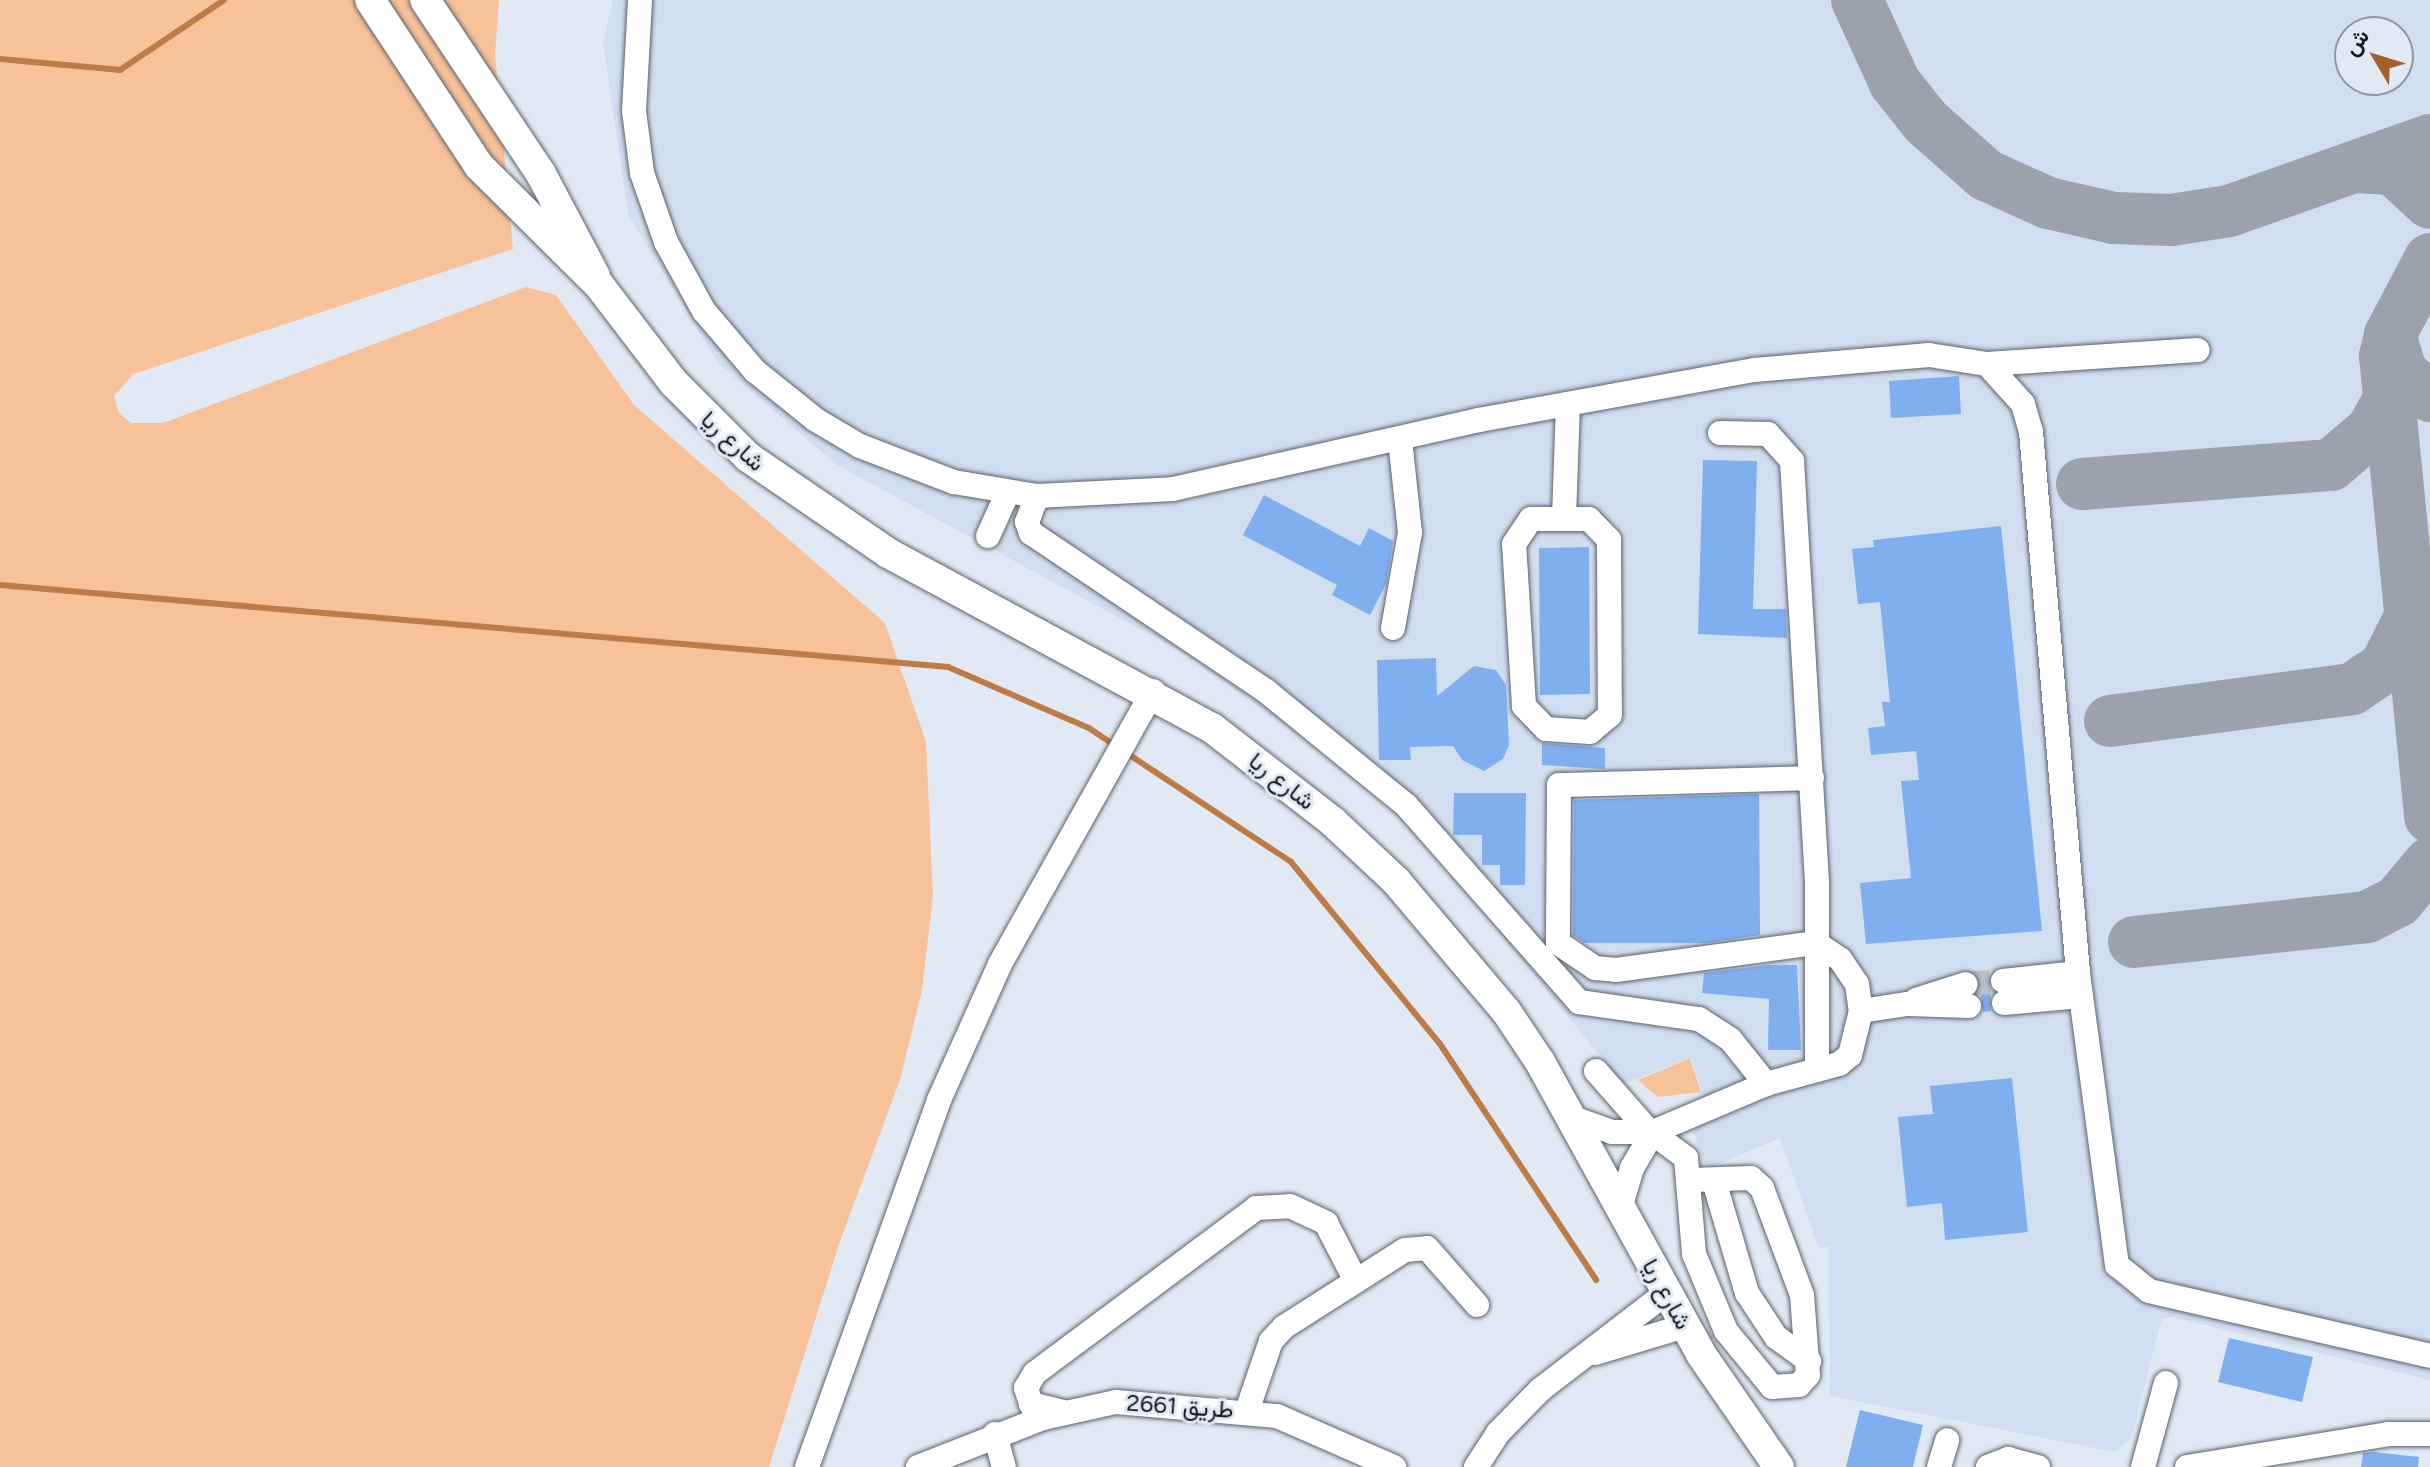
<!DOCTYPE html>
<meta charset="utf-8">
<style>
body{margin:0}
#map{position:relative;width:2430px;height:1467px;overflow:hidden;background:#e1e9f5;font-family:Figtree,Vazirmatn,sans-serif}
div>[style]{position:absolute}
.built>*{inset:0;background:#d1def0}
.green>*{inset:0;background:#f7c199}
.stream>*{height:6px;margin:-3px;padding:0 3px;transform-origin:3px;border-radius:3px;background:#bd7b47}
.taxiway>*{height:52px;margin:-26px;padding:0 26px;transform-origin:26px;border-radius:26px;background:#9ca2ac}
.building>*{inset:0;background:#80afef}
.minor-tunnel>*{height:24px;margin-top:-12px;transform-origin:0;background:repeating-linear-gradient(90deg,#b8bfca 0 24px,transparent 0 36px)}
.roads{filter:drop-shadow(0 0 2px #5b626c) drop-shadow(0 0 2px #5b626c)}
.minor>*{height:24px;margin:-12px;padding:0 12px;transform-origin:12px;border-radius:12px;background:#fff}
.major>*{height:30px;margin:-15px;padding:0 15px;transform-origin:15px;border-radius:15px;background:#fff}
span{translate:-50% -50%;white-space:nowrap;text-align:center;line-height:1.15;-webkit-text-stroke:6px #e1e9f5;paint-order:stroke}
.street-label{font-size:24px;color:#16191d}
.north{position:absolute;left:2334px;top:16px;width:80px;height:80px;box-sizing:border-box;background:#e1e9f5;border:2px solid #90969f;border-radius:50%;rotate:308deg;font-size:22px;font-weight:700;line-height:32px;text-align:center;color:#16191d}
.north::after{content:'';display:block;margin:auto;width:28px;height:36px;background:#a2612b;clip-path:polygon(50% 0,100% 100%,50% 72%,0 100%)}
</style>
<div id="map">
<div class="built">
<i style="clip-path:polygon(evenodd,613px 0,2430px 0,2430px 1380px,2173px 1317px,2162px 1318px,2131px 1439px,2115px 1452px,1830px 1396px,1829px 1246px,1819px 1249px,1780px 1138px,1714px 1166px,1704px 1164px,1692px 1126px,1707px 1108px,1691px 1057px,1623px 1084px,1395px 805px,1186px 654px,837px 465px,718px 363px,628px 214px,603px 42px,613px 0,2350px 32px,2398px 32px,2398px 80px,2350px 80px,2350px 32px)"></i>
</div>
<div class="green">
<i style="clip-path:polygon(0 0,499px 0,495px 54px,513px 249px,133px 374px,114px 396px,119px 413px,131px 423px,163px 423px,526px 287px,556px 295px,634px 405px,885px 623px,926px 742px,933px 895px,922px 990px,900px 1080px,840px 1241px,769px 1467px,0 1467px)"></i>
<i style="clip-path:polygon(1690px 1058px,1701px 1092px,1658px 1097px,1638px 1080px)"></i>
</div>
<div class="stream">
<i style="left:0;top:59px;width:121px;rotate:5.2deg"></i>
<i style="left:120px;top:70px;width:125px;rotate:-33.9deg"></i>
<i style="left:0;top:585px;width:952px;rotate:4.94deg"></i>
<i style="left:948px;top:667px;width:154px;rotate:23.4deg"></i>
<i style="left:1089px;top:728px;width:32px;rotate:34deg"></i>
<i style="left:1125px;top:752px;width:199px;rotate:33.5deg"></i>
<i style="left:1291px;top:862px;width:235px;rotate:50.7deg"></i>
<i style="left:1440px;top:1044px;width:283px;rotate:56.5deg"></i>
</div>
<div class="taxiway">
<i style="left:1857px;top:0;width:91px;rotate:65.4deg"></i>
<i style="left:1895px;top:83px;width:50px;rotate:51.5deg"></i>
<i style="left:1926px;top:122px;width:80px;rotate:41.5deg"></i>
<i style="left:1986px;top:175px;width:68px;rotate:24.3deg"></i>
<i style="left:2048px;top:203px;width:68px;rotate:12.8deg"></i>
<i style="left:2114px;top:218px;width:57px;rotate:2deg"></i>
<i style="left:2171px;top:220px;width:59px;rotate:-8.8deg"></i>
<i style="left:2229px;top:211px;width:213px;rotate:-19.5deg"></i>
<i style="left:2355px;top:167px;width:38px;rotate:3deg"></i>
<i style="left:2393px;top:169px;width:50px;rotate:42.6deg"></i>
<i style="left:2430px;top:259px;width:86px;rotate:117.8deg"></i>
<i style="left:2390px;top:335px;width:22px;rotate:103deg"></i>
<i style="left:2385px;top:356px;width:463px;rotate:84.4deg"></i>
<i style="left:2390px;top:335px;width:41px;rotate:72.9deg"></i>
<i style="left:2402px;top:374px;width:36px;rotate:38deg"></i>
<i style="left:2082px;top:484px;width:250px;rotate:-4.4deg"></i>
<i style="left:2331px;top:465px;width:54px;rotate:-40.5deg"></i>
<i style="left:2372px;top:430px;width:29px;rotate:-61deg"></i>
<i style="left:2110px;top:721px;width:244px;rotate:-7.5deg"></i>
<i style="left:2352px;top:689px;width:40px;rotate:-34deg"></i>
<i style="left:2385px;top:667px;width:56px;rotate:-63.4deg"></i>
<i style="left:2134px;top:942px;width:234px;rotate:-6.1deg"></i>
<i style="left:2367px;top:917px;width:35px;rotate:-27deg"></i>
<i style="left:2398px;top:901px;width:50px;rotate:-49.9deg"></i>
</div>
<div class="building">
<i style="clip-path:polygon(1959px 376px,1961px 414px,1891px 418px,1889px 381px)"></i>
<i style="clip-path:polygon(1703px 460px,1757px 461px,1753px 609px,1786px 609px,1787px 638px,1698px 634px)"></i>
<i style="clip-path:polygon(1264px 495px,1360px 546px,1369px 528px,1393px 541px,1386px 584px,1370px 615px,1332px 595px,1337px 585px,1243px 535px)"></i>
<i style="clip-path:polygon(2001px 526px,2042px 931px,1866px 944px,1860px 883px,1911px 878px,1901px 781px,1919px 780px,1916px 751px,1871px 755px,1868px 728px,1885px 726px,1882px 702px,1890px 702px,1880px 602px,1858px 604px,1852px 549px,1874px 547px,1873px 540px)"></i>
<i style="clip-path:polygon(1589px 547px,1590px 694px,1540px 695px,1539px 548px)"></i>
<i style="clip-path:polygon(1436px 658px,1437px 696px,1474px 666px,1496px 670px,1506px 685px,1509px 745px,1503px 759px,1484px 771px,1462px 760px,1453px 746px,1410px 747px,1411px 760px,1379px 760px,1377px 660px)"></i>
<i style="clip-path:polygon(1542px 743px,1605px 748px,1605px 769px,1542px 765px)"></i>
<i style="clip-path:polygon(1454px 793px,1526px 793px,1525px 885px,1500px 885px,1500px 865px,1482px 865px,1482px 835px,1453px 835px)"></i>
<i style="clip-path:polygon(1759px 794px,1760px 935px,1707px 943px,1584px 943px,1573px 935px,1574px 800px)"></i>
<i style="clip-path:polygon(1768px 965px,1797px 965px,1801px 1050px,1768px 1050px,1769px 999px,1702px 993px,1704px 973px)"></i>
<i style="clip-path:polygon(1989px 976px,1991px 1011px,1983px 1012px,1979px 977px)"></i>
<i style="clip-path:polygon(2012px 1078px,2028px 1232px,1945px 1240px,1942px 1203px,1907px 1207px,1898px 1117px,1933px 1114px,1930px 1086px)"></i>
<i style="clip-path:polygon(2229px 1338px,2313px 1357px,2302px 1402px,2218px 1382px)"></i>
<i style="clip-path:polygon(1860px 1410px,1923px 1425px,1913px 1467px,1846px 1467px)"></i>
<i style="clip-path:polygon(2374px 1452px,2419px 1457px,2418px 1467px,2361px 1467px,2363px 1453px)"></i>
</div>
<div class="minor-tunnel">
<i style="left:1966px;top:984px;width:37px;rotate:-5deg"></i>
</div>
<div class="roads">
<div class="minor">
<i style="left:640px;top:0;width:111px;rotate:93.1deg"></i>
<i style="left:634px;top:111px;width:63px;rotate:82.6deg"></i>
<i style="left:642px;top:173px;width:73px;rotate:70.8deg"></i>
<i style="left:666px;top:242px;width:79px;rotate:61.2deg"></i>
<i style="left:704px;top:311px;width:79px;rotate:49.6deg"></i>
<i style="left:755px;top:371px;width:78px;rotate:38.8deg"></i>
<i style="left:816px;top:420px;width:51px;rotate:30.6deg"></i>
<i style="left:860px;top:446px;width:101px;rotate:21deg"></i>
<i style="left:954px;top:482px;width:84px;rotate:9.6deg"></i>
<i style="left:1037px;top:496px;width:136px;rotate:-2.9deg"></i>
<i style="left:1173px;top:489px;width:314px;rotate:-12.7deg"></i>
<i style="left:1479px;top:420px;width:280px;rotate:-10.3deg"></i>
<i style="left:1754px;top:370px;width:176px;rotate:-4.9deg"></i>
<i style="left:1929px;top:355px;width:59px;rotate:8.8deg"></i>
<i style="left:1987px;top:364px;width:54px;rotate:48deg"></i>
<i style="left:2023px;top:404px;width:29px;rotate:74deg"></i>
<i style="left:2031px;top:432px;width:543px;rotate:85.03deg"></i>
<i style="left:2078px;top:973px;width:295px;rotate:82.4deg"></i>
<i style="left:2117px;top:1265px;width:41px;rotate:39.1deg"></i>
<i style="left:2149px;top:1291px;width:288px;rotate:13deg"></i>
<i style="left:1987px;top:364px;width:211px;rotate:-3.8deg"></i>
<i style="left:1720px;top:433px;width:48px;rotate:1.2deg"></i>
<i style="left:1768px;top:434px;width:36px;rotate:48deg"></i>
<i style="left:1792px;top:461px;width:423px;rotate:86.6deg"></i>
<i style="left:1817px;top:883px;width:187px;rotate:90deg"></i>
<i style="left:1037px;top:496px;width:28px;rotate:111deg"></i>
<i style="left:1027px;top:522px;width:12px;rotate:70deg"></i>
<i style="left:1031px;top:533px;width:283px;rotate:33.9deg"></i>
<i style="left:1266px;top:691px;width:181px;rotate:39.2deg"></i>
<i style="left:1406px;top:805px;width:262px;rotate:48.7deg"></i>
<i style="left:1579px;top:1002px;width:121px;rotate:8.1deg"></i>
<i style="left:1699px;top:1019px;width:37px;rotate:33deg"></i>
<i style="left:1730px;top:1039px;width:58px;rotate:51.3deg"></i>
<i style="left:1564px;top:518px;width:114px;rotate:-88deg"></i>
<i style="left:1531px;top:519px;width:58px"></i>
<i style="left:1589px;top:519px;width:29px;rotate:46deg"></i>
<i style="left:1609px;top:540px;width:175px;rotate:89.7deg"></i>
<i style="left:1610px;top:715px;width:26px;rotate:140deg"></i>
<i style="left:1590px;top:732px;width:44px;rotate:-176.1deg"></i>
<i style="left:1546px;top:729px;width:32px;rotate:-134deg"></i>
<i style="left:1524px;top:706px;width:162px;rotate:-93.5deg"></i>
<i style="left:1514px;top:544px;width:30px;rotate:-56deg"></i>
<i style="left:988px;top:536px;width:48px;rotate:-65.6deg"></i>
<i style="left:1393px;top:628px;width:97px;rotate:-79.9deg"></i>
<i style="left:1410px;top:533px;width:95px;rotate:-96.1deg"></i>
<i style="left:1812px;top:778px;width:253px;rotate:178.4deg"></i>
<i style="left:1559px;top:785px;width:158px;rotate:90.4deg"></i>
<i style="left:1558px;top:943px;width:45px;rotate:34deg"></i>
<i style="left:1595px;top:968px;width:21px;rotate:5deg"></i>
<i style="left:1616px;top:970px;width:202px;rotate:-7.7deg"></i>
<i style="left:1816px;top:943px;width:29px;rotate:34deg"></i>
<i style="left:1840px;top:959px;width:30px;rotate:56deg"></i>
<i style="left:1857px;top:984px;width:27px;rotate:82deg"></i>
<i style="left:2003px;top:981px;width:75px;rotate:-6.1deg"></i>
<i style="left:1916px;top:1000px;width:52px;rotate:-17.7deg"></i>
<i style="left:2004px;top:1003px;width:77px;rotate:-5.2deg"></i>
<i style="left:1596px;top:1071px;width:76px;rotate:48.7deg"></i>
<i style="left:1646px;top:1128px;width:50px;rotate:36.9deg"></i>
<i style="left:1686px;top:1158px;width:96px;rotate:85.2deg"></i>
<i style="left:1694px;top:1254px;width:83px;rotate:67.4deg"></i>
<i style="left:1726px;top:1331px;width:72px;rotate:50.6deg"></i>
<i style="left:1772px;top:1387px;width:27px;rotate:-4deg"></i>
<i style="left:1799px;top:1385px;width:13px;rotate:-48deg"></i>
<i style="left:1808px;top:1375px;width:80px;rotate:-94.3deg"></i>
<i style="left:1802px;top:1295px;width:114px;rotate:-110.5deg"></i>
<i style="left:1762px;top:1188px;width:15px;rotate:-138deg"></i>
<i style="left:1751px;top:1178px;width:59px;rotate:178.1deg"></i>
<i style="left:1573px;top:1118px;width:41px;rotate:19.7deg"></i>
<i style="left:1612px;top:1132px;width:41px"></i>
<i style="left:1653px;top:1132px;width:123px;rotate:-23deg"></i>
<i style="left:1766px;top:1084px;width:76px;rotate:-15.3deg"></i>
<i style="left:1839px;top:1064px;width:14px;rotate:-39deg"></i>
<i style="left:1850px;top:1055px;width:45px;rotate:-76deg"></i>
<i style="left:1861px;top:1011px;width:47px;rotate:-8.7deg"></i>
<i style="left:1907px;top:1004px;width:62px;rotate:1.8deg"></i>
<i style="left:1714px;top:1181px;width:117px;rotate:73.6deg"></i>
<i style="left:1747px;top:1293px;width:53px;rotate:56.6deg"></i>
<i style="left:1776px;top:1337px;width:41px;rotate:36deg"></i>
<i style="left:1620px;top:1209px;width:43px;rotate:-73.7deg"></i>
<i style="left:1632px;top:1168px;width:42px;rotate:-59.7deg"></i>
<i style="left:1595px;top:1353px;width:94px;rotate:-16.7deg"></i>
<i style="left:1247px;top:1411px;width:74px;rotate:-71.1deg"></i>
<i style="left:1271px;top:1341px;width:19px;rotate:-47deg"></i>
<i style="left:1284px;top:1327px;width:143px;rotate:-32.5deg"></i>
<i style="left:1405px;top:1250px;width:22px;rotate:-5deg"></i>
<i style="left:1427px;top:1248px;width:76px;rotate:48.7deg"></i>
<i style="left:1063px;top:1412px;width:33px;rotate:-166deg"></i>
<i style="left:1031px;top:1404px;width:17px;rotate:-107deg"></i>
<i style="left:1026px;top:1388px;width:17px;rotate:-59deg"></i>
<i style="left:1035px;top:1373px;width:276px;rotate:-36.7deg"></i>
<i style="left:1256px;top:1208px;width:34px;rotate:-3deg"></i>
<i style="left:1290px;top:1206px;width:40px;rotate:25deg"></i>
<i style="left:1326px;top:1223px;width:65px;rotate:62.7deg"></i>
<i style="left:995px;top:1434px;width:34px;rotate:75deg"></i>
<i style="left:807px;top:1467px;width:390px;rotate:-70.2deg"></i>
<i style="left:939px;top:1100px;width:149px;rotate:-65.8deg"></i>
<i style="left:1000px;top:964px;width:313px;rotate:-60.7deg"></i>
<i style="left:918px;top:1467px;width:134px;rotate:-21.4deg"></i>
<i style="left:1043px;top:1418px;width:75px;rotate:-12.4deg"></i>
<i style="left:1116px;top:1402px;width:162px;rotate:5deg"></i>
<i style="left:1277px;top:1416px;width:128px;rotate:23.6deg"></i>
<i style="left:1476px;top:1467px;width:40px;rotate:-57.1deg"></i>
<i style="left:1498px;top:1433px;width:60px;rotate:-45.7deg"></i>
<i style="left:1540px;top:1390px;width:159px;rotate:-37.6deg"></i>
<i style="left:1939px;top:1467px;width:28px;rotate:-73deg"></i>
<i style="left:1988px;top:1467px;width:22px;rotate:-22deg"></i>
<i style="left:2008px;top:1459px;width:31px;rotate:15deg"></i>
<i style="left:2143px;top:1467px;width:87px;rotate:-74.7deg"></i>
<i style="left:2187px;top:1467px;width:204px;rotate:-9.3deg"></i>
<i style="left:2388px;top:1434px;width:42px"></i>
</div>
<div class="major">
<i style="left:370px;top:0;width:199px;rotate:56.7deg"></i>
<i style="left:479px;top:166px;width:169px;rotate:44.8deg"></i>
<i style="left:599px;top:285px;width:123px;rotate:52.6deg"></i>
<i style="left:674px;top:383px;width:105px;rotate:45deg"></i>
<i style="left:748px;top:457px;width:170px;rotate:34.4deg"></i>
<i style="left:888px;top:553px;width:368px;rotate:28.4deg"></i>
<i style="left:1212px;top:728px;width:153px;rotate:37.8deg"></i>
<i style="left:1333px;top:822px;width:86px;rotate:43.1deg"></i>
<i style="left:1396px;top:881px;width:170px;rotate:49.8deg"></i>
<i style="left:1506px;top:1011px;width:61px;rotate:56.3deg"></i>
<i style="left:1540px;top:1062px;width:333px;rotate:61.1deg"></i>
<i style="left:1701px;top:1354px;width:137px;rotate:55.4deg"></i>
<i style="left:425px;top:0;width:209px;rotate:56.3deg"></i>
<i style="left:541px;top:174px;width:115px;rotate:62.1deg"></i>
</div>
</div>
<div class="street-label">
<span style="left:733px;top:441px;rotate:42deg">شارع ريا</span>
<span style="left:1282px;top:781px;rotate:38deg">شارع ريا</span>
<span style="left:1667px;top:1294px;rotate:61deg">شارع ريا</span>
<span style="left:1180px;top:1406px;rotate:4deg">طريق 2661</span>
</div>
<div class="north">ش</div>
</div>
